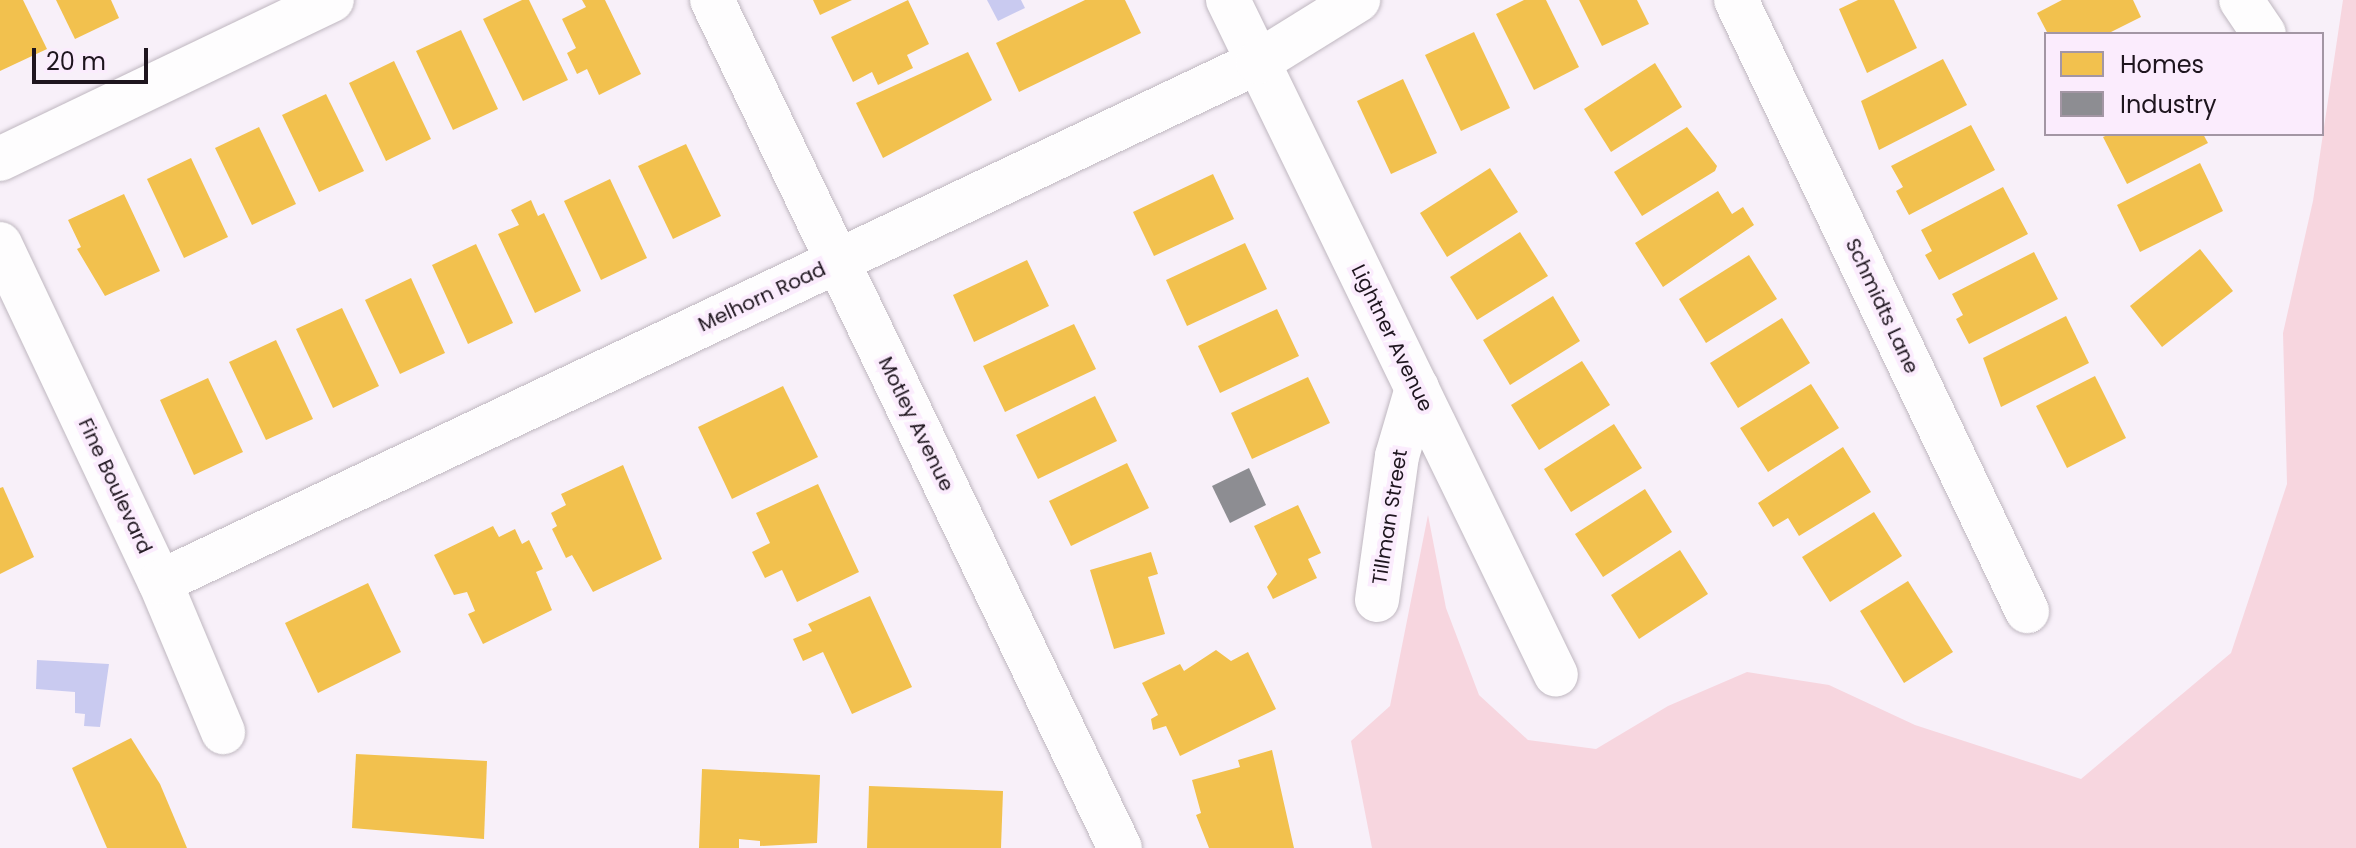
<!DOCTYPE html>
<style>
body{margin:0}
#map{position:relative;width:2356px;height:848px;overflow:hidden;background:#f8f0f9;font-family:Poppins,sans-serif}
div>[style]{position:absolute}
.green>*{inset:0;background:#f7d6df}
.water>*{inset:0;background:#c9caf0}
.homes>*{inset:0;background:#f2c14e}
.industry>*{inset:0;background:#8d8d92}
.roads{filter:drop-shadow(0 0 2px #bfb7c0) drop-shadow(0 0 2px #bfb7c0)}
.minor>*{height:44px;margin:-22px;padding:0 22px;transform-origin:22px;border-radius:22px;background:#fefdfe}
span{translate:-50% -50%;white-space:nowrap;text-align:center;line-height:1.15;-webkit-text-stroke:8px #fbecfd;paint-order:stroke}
.street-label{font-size:20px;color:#1e151e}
.legend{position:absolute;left:2044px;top:32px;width:280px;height:104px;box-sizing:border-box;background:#fbecfd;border:2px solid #a396a4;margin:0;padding:10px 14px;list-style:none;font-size:24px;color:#1e151e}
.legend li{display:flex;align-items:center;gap:16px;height:40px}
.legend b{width:40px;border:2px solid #a396a4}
.scale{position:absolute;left:32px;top:48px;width:116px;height:36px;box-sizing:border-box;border:4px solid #1e151e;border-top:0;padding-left:10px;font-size:24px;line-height:28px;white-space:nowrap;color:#1e151e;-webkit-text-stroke:6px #fbecfd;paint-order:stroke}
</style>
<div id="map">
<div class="green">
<i style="clip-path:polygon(2343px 0,2356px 0,2356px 848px,1372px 848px,1351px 741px,1390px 706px,1428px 515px,1446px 608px,1479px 695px,1528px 740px,1596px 749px,1668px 706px,1747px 672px,1829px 685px,1915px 725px,2081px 779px,2231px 653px,2287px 484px,2283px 333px,2313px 201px)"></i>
</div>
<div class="water">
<i style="clip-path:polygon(987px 0,1021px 0,1025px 8px,998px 21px)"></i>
<i style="clip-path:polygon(37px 660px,109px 664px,100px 727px,84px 726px,85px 714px,75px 713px,75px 692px,36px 689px)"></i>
</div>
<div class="homes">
<i style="clip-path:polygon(0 0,23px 0,47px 49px,0 71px)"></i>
<i style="clip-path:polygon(56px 0,111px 0,119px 18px,75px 39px)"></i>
<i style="clip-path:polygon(522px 0,529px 0,568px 80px,523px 101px,483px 19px)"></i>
<i style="clip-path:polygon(582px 0,605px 0,641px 74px,599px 95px,587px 69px,577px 74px,567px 53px,576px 48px,562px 19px,586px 7px)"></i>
<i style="clip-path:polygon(813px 0,852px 0,820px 15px)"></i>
<i style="clip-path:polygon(908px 0,929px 44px,907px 55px,913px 68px,878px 85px,872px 72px,853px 82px,831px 37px)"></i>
<i style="clip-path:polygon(1085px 0,1125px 0,1141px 33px,1019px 92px,996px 43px)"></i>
<i style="clip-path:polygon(1524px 0,1546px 0,1579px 67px,1534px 90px,1496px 14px)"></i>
<i style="clip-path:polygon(1579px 0,1637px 0,1649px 24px,1602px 46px)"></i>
<i style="clip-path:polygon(1858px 0,1894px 0,1917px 48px,1867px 73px,1839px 9px)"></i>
<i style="clip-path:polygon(2062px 0,2133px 0,2141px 17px,2107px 34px,2048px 34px,2037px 13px)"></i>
<i style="clip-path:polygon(461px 30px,498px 109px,453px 130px,416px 51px)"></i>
<i style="clip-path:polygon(1474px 32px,1510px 108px,1461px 131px,1425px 55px)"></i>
<i style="clip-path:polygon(968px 52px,992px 100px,883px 158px,856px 103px)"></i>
<i style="clip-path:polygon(1943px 59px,1967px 105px,1879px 150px,1861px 101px)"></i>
<i style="clip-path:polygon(394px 61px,431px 139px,386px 161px,349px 83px)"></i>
<i style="clip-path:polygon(1655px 63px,1682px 107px,1611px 152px,1584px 109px)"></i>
<i style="clip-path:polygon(1403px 79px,1437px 153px,1391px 174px,1357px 101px)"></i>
<i style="clip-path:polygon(326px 94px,364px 171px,319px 192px,282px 115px)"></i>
<i style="clip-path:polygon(1971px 125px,1995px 170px,1909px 215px,1896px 191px,1903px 187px,1891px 166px)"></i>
<i style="clip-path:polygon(259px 127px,296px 204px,252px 225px,215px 148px)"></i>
<i style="clip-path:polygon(1687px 127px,1717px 166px,1715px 171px,1642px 216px,1614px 172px)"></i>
<i style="clip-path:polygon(2110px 134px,2203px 134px,2208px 143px,2127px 184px,2103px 137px)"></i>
<i style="clip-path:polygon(686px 144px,721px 216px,673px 239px,638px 166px)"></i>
<i style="clip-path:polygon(191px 158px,228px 237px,184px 258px,147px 179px)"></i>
<i style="clip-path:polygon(2200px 163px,2223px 211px,2140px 252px,2117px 205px)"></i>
<i style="clip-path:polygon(1490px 168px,1518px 212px,1447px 257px,1420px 213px)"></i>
<i style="clip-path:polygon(1213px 174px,1234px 219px,1154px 256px,1133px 212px)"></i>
<i style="clip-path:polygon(610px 179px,647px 258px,601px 280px,564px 201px)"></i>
<i style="clip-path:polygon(2003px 187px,2028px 234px,1939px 280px,1925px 255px,1932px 251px,1921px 230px)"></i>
<i style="clip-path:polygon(1718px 191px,1732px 214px,1743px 207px,1754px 225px,1663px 287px,1635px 243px)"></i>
<i style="clip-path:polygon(124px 194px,160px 271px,105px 296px,77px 249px,81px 247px,68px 220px)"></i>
<i style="clip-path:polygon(531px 200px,538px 216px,544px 213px,581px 291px,535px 313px,498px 234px,519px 225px,511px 210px)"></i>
<i style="clip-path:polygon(1520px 232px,1548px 276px,1477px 320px,1450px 277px)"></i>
<i style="clip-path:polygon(1245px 243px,1267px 289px,1187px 326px,1166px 280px)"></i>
<i style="clip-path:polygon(476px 244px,513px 323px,468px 344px,432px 265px)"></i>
<i style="clip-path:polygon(2200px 249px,2233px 291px,2162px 347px,2130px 306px)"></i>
<i style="clip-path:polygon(2034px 252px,2058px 299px,1969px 344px,1956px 319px,1963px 315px,1952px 294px)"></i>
<i style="clip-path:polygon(1749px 255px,1777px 299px,1706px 343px,1679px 299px)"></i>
<i style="clip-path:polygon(1027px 260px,1049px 306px,974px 342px,953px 295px)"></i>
<i style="clip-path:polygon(411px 278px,445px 353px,400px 374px,365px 300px)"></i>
<i style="clip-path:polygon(1553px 296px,1580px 341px,1510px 385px,1483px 340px)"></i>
<i style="clip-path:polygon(342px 308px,379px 386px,333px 408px,296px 329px)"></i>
<i style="clip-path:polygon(1277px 309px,1299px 356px,1220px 393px,1198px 346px)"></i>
<i style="clip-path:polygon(2066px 316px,2089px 363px,2001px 407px,1983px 358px)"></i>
<i style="clip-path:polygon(1782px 318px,1810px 363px,1738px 408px,1710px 363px)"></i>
<i style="clip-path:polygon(1074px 324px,1096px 369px,1005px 412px,983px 366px)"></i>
<i style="clip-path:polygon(276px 340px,313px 419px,266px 440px,229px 362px)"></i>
<i style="clip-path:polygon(1582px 361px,1610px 405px,1539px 450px,1511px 405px)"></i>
<i style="clip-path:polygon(2095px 376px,2126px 438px,2067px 468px,2036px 406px)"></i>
<i style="clip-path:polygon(1308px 377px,1330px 423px,1252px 459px,1231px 413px)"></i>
<i style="clip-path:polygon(208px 378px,243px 452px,194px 475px,160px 400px)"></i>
<i style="clip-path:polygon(1811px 384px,1839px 428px,1768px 472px,1740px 428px)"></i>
<i style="clip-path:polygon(783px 386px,818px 457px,732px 499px,698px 427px)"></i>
<i style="clip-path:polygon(1095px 396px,1117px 441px,1038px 479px,1016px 435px)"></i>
<i style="clip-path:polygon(1614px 424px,1642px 468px,1571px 512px,1544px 469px)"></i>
<i style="clip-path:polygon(1843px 447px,1871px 492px,1799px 536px,1788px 518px,1773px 527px,1758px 503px)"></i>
<i style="clip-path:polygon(1127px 463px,1149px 508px,1071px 546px,1049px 501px)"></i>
<i style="clip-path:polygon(623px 465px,662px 559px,593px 592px,572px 555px,566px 558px,552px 529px,557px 526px,551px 513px,566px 505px,561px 494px)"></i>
<i style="clip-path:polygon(818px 484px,859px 572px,797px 602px,782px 570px,765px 578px,752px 552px,770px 543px,756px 513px)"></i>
<i style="clip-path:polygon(3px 487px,34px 557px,0 574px,0 488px)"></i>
<i style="clip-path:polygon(1645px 489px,1672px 532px,1603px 577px,1575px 534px)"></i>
<i style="clip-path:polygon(1298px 505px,1321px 553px,1308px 559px,1317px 578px,1273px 599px,1267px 587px,1277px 574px,1254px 526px)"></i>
<i style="clip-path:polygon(1874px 512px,1902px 556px,1830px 602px,1802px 557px)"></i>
<i style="clip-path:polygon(493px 526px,499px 537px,515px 529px,522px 544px,529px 540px,543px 569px,536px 572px,552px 610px,483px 644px,468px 614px,475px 611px,467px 592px,454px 595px,434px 555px)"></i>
<i style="clip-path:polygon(1680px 550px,1708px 594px,1639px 639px,1611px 595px)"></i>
<i style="clip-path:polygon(1151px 552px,1158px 574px,1148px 577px,1165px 634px,1114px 649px,1090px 570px)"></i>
<i style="clip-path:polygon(1908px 581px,1953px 652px,1904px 683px,1860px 611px)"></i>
<i style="clip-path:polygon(368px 583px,401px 652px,318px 693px,285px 623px)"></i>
<i style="clip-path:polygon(870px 596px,912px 687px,852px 714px,823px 652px,803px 661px,793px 639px,812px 631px,808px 624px)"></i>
<i style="clip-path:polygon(1216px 650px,1231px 661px,1248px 652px,1276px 709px,1180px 756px,1166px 726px,1153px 730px,1151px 719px,1158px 715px,1142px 683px,1180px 664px,1184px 671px)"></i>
<i style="clip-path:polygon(131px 738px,160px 784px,187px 848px,107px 848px,72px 768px)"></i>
<i style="clip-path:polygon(1272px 750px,1294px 848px,1209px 848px,1196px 815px,1201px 813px,1192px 780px,1240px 767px,1238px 760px)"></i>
<i style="clip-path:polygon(356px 754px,487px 761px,484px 839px,352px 828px)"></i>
<i style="clip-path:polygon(702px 769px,820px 775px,817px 843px,760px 846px,760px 841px,739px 839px,739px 848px,699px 848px)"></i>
<i style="clip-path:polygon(869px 786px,1003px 791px,1001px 848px,867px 848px)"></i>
</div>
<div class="industry">
<i style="clip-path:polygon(1249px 468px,1266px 505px,1230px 523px,1212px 486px)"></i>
</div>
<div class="roads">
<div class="minor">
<i style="left:712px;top:0;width:941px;rotate:64.31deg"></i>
<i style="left:1228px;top:0;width:750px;rotate:64.08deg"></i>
<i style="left:1736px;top:0;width:677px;rotate:64.53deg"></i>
<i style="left:2241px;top:0;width:41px;rotate:55.9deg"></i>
<i style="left:0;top:159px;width:368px;rotate:-25.6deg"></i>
<i style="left:0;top:244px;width:374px;rotate:64.7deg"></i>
<i style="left:160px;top:582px;width:163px;rotate:67.2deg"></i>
<i style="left:160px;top:582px;width:1215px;rotate:-25.34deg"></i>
<i style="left:1258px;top:62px;width:118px;rotate:-31.8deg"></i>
<i style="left:1377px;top:600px;width:145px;rotate:-82.1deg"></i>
<i style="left:1397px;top:456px;width:71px;rotate:-73.6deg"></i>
</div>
</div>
<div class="street-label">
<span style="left:762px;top:297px;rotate:-25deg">Melhorn Road</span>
<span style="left:1882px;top:306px;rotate:65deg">Schmidts Lane</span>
<span style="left:1392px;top:338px;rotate:64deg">Lightner Avenue</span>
<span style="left:916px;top:424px;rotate:64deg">Motley Avenue</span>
<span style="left:115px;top:486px;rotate:65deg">Fine Boulevard</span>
<span style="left:1390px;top:517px;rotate:-81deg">Tillman Street</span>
</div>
<ul class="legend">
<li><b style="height:22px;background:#f2c14e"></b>Homes</li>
<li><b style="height:22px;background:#8d8d92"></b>Industry</li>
</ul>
<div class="scale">20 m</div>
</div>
